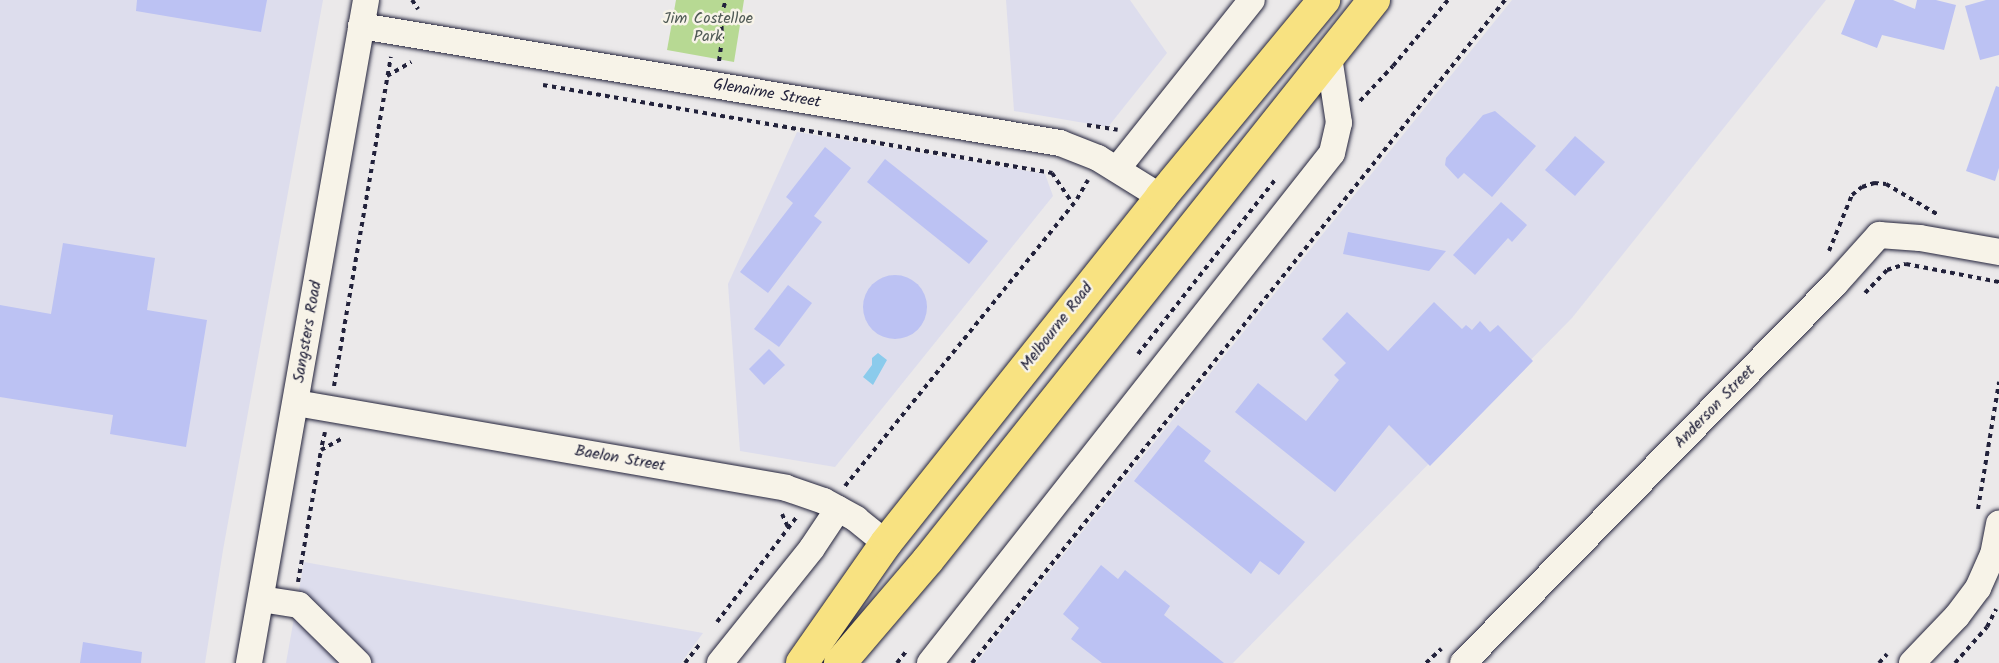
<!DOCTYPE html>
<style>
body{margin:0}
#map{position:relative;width:1999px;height:663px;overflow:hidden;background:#ebe9ea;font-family:Kalam,sans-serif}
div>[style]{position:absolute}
.built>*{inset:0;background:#dddded}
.green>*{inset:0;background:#b7d993}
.water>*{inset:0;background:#8bcbec}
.building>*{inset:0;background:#bcc2f3}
.round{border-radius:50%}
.path>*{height:4px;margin-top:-2px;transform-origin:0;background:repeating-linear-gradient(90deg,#22223b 0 4.5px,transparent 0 9px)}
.roads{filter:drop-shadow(0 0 2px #22223b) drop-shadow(0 0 2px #22223b)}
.minor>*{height:26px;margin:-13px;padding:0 13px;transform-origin:13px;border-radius:13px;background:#f7f3e8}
.major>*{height:32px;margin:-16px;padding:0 16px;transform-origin:16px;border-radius:16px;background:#f8e281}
span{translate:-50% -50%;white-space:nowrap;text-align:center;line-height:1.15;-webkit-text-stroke:5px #f7f3e8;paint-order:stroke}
.park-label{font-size:16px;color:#4f5955}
.street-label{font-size:16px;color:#22223b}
</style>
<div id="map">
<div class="built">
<i style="clip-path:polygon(0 0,323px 0,223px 550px,205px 663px,0 663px)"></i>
<i style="clip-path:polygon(1006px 0,1130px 0,1167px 53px,1108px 127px,1014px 111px)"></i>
<i style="clip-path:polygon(1512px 0,1826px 0,1572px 318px,1233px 663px,976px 663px)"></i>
<i style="clip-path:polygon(797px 132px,1045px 174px,1053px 196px,835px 467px,740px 451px,728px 284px)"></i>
<i style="clip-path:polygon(304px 562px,703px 633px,681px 663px,286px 663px)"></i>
</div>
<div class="green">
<i style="clip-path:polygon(676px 0,744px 0,734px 62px,667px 50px)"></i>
</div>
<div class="water">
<i style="clip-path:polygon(878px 353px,887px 360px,873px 385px,863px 377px,872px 365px,872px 358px)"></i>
</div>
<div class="building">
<i style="clip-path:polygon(137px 0,267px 0,261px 32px,136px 11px)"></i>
<i style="clip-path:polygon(1855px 0,1893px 0,1915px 9px,1917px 0,1936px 0,1956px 5px,1944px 50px,1882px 35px,1877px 48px,1841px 34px)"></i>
<i style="clip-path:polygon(1986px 0,1999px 0,1999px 55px,1980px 60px,1965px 6px)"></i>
<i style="clip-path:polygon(1996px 86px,1999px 87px,1999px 168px,1995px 181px,1966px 171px)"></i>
<i style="clip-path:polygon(1495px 111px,1536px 146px,1492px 197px,1464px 173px,1458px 179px,1445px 165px,1446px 158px,1483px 115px)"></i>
<i style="clip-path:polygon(1575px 136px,1605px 162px,1575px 196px,1545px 170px)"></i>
<i style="clip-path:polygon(825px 147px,851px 168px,814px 216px,822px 222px,768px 293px,740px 272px,793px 203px,786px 197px)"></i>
<i style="clip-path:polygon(885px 159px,988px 241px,969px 264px,867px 182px)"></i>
<i style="clip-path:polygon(1501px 202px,1527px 225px,1512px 242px,1508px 238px,1475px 275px,1453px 255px)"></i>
<i style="clip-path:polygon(1348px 232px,1446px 251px,1429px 271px,1343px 254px)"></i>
<i style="clip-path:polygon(63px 243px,155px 258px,147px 310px,207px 320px,186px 447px,110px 434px,113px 415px,0 397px,0 305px,51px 314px)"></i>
<i class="round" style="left:863px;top:275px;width:64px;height:64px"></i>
<i style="clip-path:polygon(788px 285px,812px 303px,779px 347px,754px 329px)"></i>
<i style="clip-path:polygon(1434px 302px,1462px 329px,1466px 325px,1472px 330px,1480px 321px,1490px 332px,1498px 325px,1533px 361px,1430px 466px,1389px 425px,1335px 492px,1235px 412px,1258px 383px,1306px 421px,1339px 380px,1334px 375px,1346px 363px,1322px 339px,1347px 312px,1388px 351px)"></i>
<i style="clip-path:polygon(769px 349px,785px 365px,764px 385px,749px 369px)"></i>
<i style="clip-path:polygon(1178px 425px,1211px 451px,1204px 461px,1305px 542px,1279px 575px,1260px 561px,1251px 574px,1134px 481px)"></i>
<i style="clip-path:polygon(1101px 565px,1118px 579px,1125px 570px,1170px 606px,1164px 615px,1224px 663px,1102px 663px,1071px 639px,1079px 628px,1063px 614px)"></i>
<i style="clip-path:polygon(83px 642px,142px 652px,141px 663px,80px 663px)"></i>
</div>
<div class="path">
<i style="left:412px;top:0;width:11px;rotate:56deg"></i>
<i style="left:719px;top:61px;width:21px;rotate:-82deg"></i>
<i style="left:722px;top:40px;width:24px;rotate:-92deg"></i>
<i style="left:721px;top:16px;width:17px;rotate:-73deg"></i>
<i style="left:387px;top:76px;width:28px;rotate:-30deg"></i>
<i style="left:543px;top:85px;width:517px;rotate:9.81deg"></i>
<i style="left:1052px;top:173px;width:37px;rotate:56deg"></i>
<i style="left:1360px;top:101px;width:48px;rotate:-46.7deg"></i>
<i style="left:1393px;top:66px;width:86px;rotate:-50.2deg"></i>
<i style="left:1087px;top:125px;width:31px;rotate:9deg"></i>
<i style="left:1829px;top:251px;width:61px;rotate:-67.7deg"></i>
<i style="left:1852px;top:195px;width:13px;rotate:-39deg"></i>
<i style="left:1862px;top:187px;width:13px;rotate:-18deg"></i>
<i style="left:1874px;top:183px;width:12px;rotate:5deg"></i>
<i style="left:1886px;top:184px;width:59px;rotate:30.5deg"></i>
<i style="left:1865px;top:293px;width:32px;rotate:-46deg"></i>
<i style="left:1887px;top:270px;width:20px;rotate:-18deg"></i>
<i style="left:1906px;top:264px;width:95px;rotate:11deg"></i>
<i style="left:1138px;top:354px;width:221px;rotate:-51.8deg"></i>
<i style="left:334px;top:386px;width:334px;rotate:-80.2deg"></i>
<i style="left:325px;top:432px;width:18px;rotate:103deg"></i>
<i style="left:321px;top:450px;width:25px;rotate:-29deg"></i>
<i style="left:845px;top:486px;width:369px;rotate:-51deg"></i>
<i style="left:1077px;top:199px;width:22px;rotate:-60deg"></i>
<i style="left:1978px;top:509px;width:129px;rotate:-80.6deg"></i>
<i style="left:782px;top:514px;width:17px;rotate:66deg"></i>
<i style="left:298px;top:582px;width:134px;rotate:-80.1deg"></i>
<i style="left:717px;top:622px;width:131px;rotate:-52.8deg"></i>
<i style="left:685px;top:663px;width:23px;rotate:-52deg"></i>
<i style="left:897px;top:663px;width:16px;rotate:-52deg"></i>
<i style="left:972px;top:663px;width:851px;rotate:-51.2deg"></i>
<i style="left:1426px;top:663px;width:21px;rotate:-43deg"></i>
<i style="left:1879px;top:663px;width:12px;rotate:-48deg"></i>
<i style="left:1955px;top:663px;width:48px;rotate:-48.4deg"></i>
<i style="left:1987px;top:627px;width:20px;rotate:-63deg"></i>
</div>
<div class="roads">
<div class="minor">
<i style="left:361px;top:26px;width:709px;rotate:9.5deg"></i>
<i style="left:1060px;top:143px;width:41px;rotate:21.5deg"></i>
<i style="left:1098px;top:158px;width:74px;rotate:31.8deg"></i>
<i style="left:1117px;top:169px;width:216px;rotate:-51.4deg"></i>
<i style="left:296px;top:403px;width:497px;rotate:9.8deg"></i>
<i style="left:786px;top:488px;width:40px;rotate:18.9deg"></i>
<i style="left:824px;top:501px;width:37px;rotate:29deg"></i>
<i style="left:856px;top:519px;width:38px;rotate:39deg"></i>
<i style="left:261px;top:599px;width:38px;rotate:9deg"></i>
<i style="left:299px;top:605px;width:83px;rotate:44.5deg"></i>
<i style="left:249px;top:663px;width:673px;rotate:-79.99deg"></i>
<i style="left:720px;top:663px;width:147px;rotate:-51.3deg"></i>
<i style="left:812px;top:548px;width:47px;rotate:-56.3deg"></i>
<i style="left:930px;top:663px;width:649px;rotate:-51.75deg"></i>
<i style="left:1332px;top:153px;width:31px;rotate:-77deg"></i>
<i style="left:1339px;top:123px;width:67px;rotate:-98.6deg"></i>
<i style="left:1463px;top:663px;width:531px;rotate:-45.53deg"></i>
<i style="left:1835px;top:284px;width:66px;rotate:-48.1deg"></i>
<i style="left:1879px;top:235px;width:41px;rotate:4.2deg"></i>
<i style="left:1920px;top:238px;width:80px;rotate:10deg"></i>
<i style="left:1912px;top:663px;width:65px;rotate:-46.2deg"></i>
<i style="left:1957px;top:616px;width:35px;rotate:-53deg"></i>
<i style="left:1978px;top:588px;width:36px;rotate:-66deg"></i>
<i style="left:1993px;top:555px;width:32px;rotate:-79deg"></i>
</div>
<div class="major">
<i style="left:802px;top:663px;width:146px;rotate:-55deg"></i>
<i style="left:886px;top:543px;width:442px;rotate:-51.5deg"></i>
<i style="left:1161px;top:197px;width:256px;rotate:-50.4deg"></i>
<i style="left:840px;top:663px;width:135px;rotate:-49.5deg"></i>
<i style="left:928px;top:560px;width:716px;rotate:-51.47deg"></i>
</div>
</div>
<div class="park-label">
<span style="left:708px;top:28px">Jim Costelloe<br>Park</span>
</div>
<div class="street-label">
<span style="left:767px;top:94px;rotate:10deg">Glenairne Street</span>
<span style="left:1057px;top:327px;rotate:-52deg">Melbourne Road</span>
<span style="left:308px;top:332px;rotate:-80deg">Sangsters Road</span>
<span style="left:1715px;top:407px;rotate:-46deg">Anderson Street</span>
<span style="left:620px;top:459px;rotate:10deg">Baelon Street</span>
</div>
</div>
